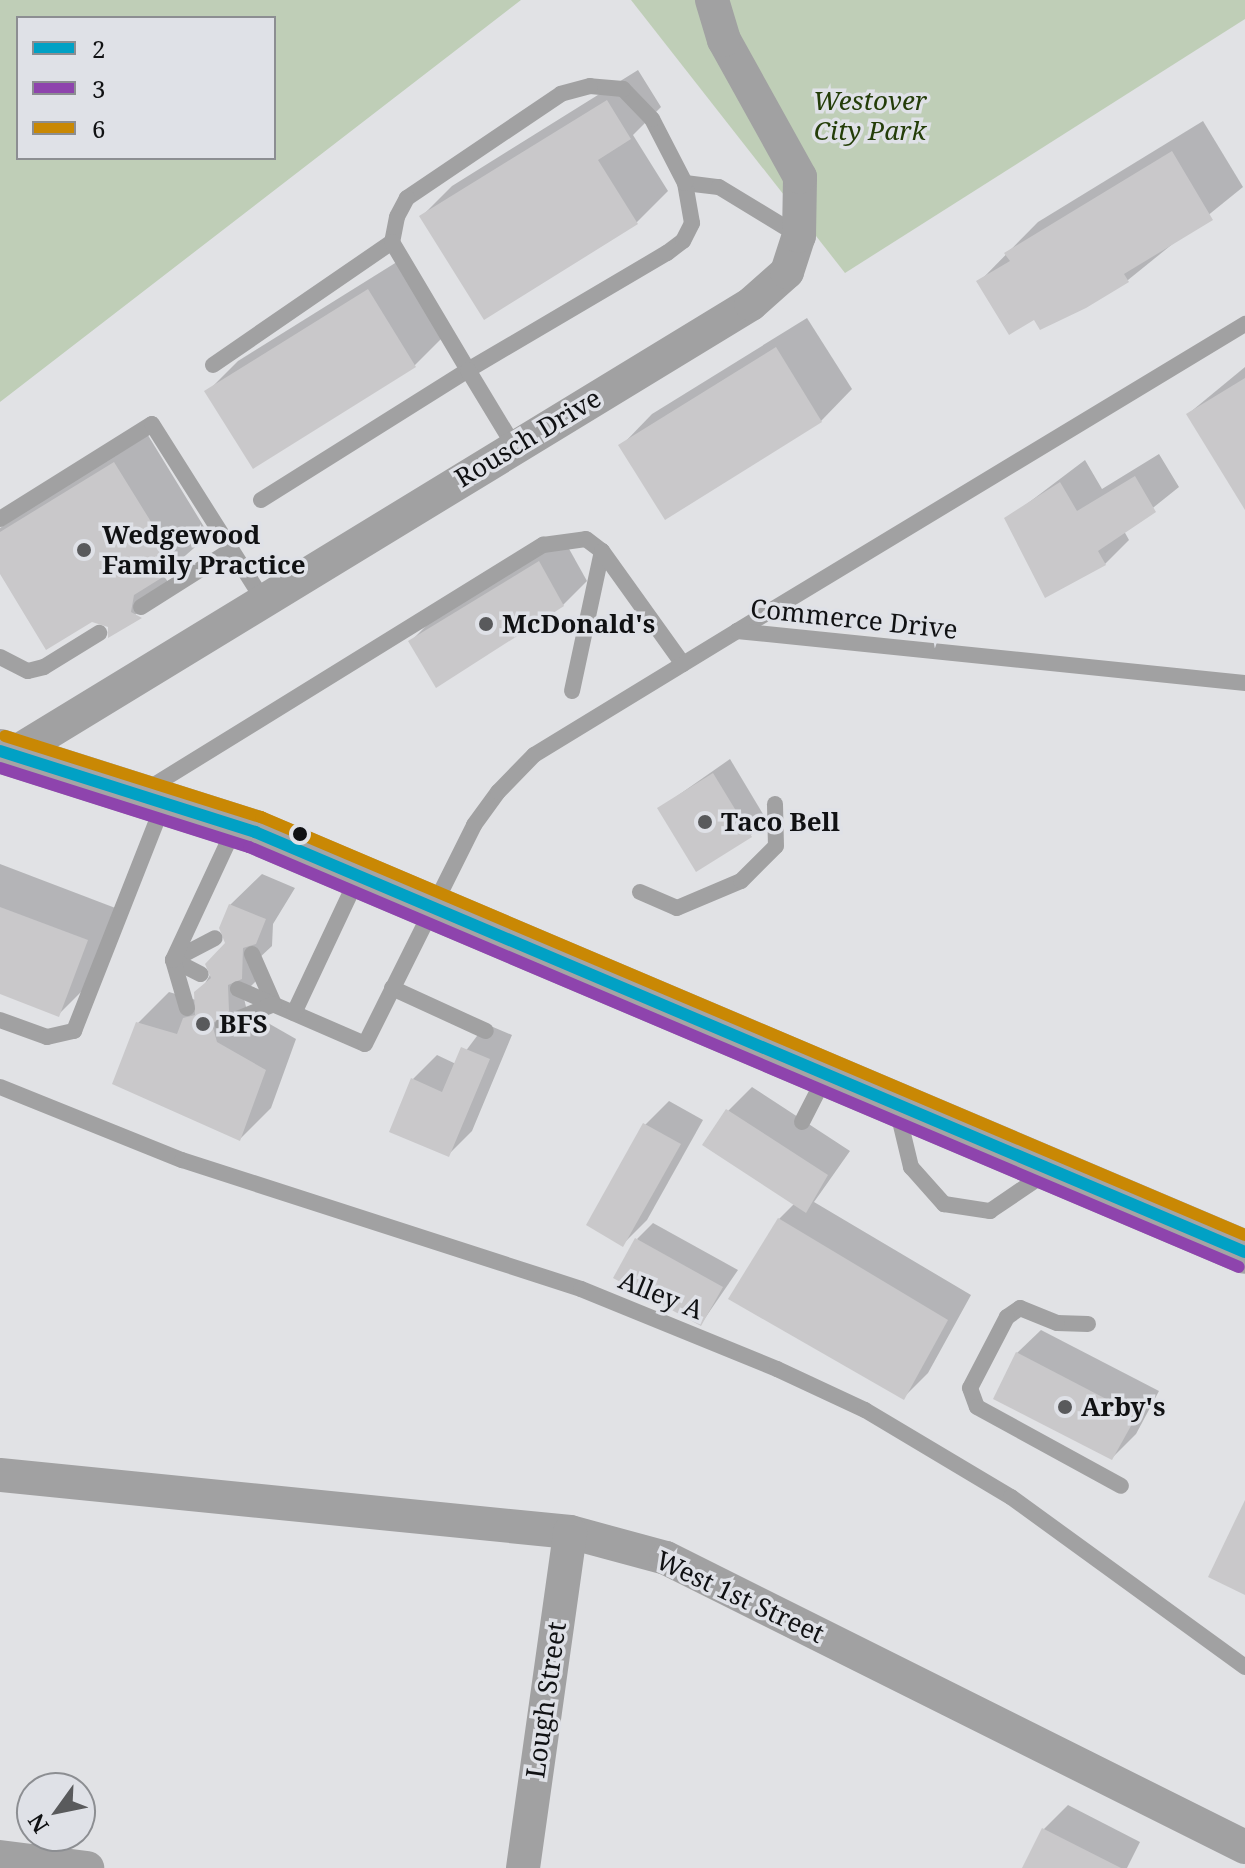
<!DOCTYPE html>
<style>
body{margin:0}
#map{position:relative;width:1245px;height:1868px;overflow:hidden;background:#e1e2e5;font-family:"Noto Serif",serif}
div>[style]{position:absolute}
.green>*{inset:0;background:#bfceb7}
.shadow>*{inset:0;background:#0003}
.building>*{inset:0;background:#c9c8ca}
.lane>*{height:16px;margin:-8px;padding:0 8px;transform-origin:8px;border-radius:8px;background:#a1a1a2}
.street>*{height:34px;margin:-17px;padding:0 17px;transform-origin:17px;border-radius:17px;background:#a1a1a2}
.primary>*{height:44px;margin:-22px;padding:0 22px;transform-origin:22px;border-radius:22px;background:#a5a4a5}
.bus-1>*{height:12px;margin:-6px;padding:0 6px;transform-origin:6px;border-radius:6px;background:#01a1c5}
.bus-2>*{height:12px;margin:-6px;padding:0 6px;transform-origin:6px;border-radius:6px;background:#8e44ad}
.bus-3>*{height:12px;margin:-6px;padding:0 6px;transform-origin:6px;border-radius:6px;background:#c98804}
.dots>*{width:22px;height:22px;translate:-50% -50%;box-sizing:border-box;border:4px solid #dfe1e7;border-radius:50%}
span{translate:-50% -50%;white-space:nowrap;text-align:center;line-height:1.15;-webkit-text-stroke:7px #dfe1e7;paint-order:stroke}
.park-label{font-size:26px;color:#243d09;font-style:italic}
.street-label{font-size:26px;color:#101113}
.poi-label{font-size:26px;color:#101113;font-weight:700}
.left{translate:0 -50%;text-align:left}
.legend{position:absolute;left:16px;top:16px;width:260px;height:144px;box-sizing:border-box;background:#dfe1e7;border:2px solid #8c8e92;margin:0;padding:10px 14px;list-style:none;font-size:24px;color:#101113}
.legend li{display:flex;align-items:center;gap:16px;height:40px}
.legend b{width:40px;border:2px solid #8c8e92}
.north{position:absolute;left:16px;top:1772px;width:80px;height:80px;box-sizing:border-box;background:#dfe1e7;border:2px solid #8c8e92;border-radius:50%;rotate:237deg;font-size:22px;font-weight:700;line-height:32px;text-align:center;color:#101113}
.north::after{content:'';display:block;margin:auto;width:28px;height:36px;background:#595a5c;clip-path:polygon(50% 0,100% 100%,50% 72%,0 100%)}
</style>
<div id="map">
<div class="green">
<i style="clip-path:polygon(evenodd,0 0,521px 0,0 402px,0 0,18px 18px,274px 18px,274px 158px,18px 158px,18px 18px)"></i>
<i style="clip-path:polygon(631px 0,1245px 0,1245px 19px,845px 273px)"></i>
</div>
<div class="shadow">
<i style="clip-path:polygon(638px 70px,661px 107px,633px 135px,668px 191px,637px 222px,421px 217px,452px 186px)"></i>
<i style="clip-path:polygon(1203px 121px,1243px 187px,1128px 280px,1035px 317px,979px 282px,1038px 222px)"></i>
<i style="clip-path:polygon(400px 260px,446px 334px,415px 365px,253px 467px,207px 392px,238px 361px)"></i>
<i style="clip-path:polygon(807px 318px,852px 389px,821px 421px,621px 446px,652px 414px)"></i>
<i style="clip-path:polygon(1245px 367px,1245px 507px,1188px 414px)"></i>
<i style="clip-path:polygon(146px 432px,209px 535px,163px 575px,171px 586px,110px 635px,110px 625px,0 571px,0 528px)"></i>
<i style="clip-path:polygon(1159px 454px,1179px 487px,1124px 531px,1129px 540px,1105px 564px,1046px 596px,1007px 519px,1085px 460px,1102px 489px)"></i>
<i style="clip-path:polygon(563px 538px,587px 581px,563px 605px,410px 642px,434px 618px)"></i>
<i style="clip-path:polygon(730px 759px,766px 819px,751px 835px,660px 808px)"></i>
<i style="clip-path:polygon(0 864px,118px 909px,90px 983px,59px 1014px,0 992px)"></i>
<i style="clip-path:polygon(262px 874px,295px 888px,273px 924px,272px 946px,258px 959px,260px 977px,243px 994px,247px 1011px,296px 1039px,271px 1108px,240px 1139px,138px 1023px,169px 992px,196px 1000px,227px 944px,230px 905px)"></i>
<i style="clip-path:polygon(486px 1024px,512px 1035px,472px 1131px,448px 1155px,413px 1079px,437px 1055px,456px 1064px)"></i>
<i style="clip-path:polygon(752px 1087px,850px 1151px,814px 1202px,971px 1295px,928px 1373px,904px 1397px,779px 1219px,795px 1203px,728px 1111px)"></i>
<i style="clip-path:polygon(669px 1101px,703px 1120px,647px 1220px,623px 1244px,645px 1125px)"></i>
<i style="clip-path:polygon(653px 1223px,738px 1270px,701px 1324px,637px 1239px)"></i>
<i style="clip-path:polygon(1041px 1330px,1159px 1391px,1136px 1434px,1112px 1458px,1017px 1353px)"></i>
<i style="clip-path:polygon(1068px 1805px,1140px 1842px,1127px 1868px,1024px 1868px,1044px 1829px)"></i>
</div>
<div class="building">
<i style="clip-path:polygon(607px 100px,631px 139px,598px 160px,638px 224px,484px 320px,419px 216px)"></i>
<i style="clip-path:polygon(1172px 151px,1213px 220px,1124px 274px,1129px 282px,1086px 308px,1040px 330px,1034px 320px,1009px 335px,976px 281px,1010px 261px,1004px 253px)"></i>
<i style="clip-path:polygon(368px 289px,416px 367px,253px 469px,204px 391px)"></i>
<i style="clip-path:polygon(776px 347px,822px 422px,665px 520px,618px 445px)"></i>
<i style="clip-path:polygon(1245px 378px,1245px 510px,1186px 414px)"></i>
<i style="clip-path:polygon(114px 462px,179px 567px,134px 595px,131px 612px,142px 618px,108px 638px,108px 627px,92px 622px,46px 650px,0 574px,0 532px)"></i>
<i style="clip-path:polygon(1135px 476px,1156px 512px,1098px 551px,1106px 565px,1045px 598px,1004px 518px,1060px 482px,1077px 511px)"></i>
<i style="clip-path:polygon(539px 561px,564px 606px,436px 688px,408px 641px)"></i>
<i style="clip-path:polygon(713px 773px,752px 837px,696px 872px,657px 808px)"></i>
<i style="clip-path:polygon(229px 904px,266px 919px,256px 944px,243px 948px,242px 979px,228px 985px,229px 1011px,212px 1024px,217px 1042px,266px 1070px,240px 1141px,112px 1084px,136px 1022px,177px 1034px,183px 1018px,195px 1015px,194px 992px,211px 978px,205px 964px,225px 943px,219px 928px)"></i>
<i style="clip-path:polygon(0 907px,88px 940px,59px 1017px,0 994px)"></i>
<i style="clip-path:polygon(461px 1047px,490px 1059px,449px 1157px,389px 1132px,411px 1078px,442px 1092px)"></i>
<i style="clip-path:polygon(726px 1109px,828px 1175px,806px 1213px,702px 1145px)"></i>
<i style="clip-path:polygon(643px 1123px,681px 1144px,623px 1247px,586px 1225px)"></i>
<i style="clip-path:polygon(778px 1218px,948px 1320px,904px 1400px,728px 1299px)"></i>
<i style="clip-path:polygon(635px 1238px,723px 1287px,701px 1326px,613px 1278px)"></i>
<i style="clip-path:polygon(1016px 1352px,1137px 1415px,1112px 1460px,993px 1399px)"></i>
<i style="clip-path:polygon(1245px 1500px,1245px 1595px,1208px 1577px)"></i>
<i style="clip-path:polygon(1042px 1828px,1121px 1868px,1022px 1868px)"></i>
</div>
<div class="lane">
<i style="left:685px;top:183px;width:34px;rotate:7deg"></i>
<i style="left:719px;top:187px;width:92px;rotate:31.3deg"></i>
<i style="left:213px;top:365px;width:217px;rotate:-34.5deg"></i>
<i style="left:261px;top:500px;width:244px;rotate:-32.1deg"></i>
<i style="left:468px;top:370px;width:231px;rotate:-30.5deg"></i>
<i style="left:667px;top:253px;width:20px;rotate:-37deg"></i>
<i style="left:683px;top:241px;width:20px;rotate:-63deg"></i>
<i style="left:692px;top:223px;width:41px;rotate:-99.9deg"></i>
<i style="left:685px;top:183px;width:72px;rotate:-117.3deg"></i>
<i style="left:652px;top:119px;width:42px;rotate:-134deg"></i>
<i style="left:623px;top:89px;width:33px;rotate:-175deg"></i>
<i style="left:590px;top:86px;width:30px;rotate:165deg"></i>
<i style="left:561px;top:94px;width:186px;rotate:146deg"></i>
<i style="left:407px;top:198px;width:21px;rotate:118deg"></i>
<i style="left:397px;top:217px;width:25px;rotate:101deg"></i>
<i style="left:392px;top:242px;width:149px;rotate:59.3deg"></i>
<i style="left:468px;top:370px;width:89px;rotate:58.8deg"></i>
<i style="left:0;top:519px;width:179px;rotate:-32deg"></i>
<i style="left:152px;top:424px;width:206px;rotate:57.7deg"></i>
<i style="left:141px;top:607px;width:107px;rotate:-32.3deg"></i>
<i style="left:737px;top:631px;width:594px;rotate:-31.15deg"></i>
<i style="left:0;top:657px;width:31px;rotate:27deg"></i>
<i style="left:28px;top:671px;width:16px;rotate:-14deg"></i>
<i style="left:44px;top:667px;width:65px;rotate:-31.7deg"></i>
<i style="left:572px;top:691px;width:143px;rotate:-77.9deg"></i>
<i style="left:146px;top:790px;width:467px;rotate:-31.7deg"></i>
<i style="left:543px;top:545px;width:43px;rotate:-7.9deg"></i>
<i style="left:586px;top:539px;width:20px;rotate:37deg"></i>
<i style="left:602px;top:551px;width:139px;rotate:54.4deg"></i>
<i style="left:640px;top:892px;width:40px;rotate:23.4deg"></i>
<i style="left:677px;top:908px;width:69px;rotate:-22.9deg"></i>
<i style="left:741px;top:881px;width:49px;rotate:-45deg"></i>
<i style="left:776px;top:846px;width:42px;rotate:-91.4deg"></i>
<i style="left:252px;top:954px;width:55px;rotate:66.3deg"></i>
<i style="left:173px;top:960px;width:47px;rotate:-27.6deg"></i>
<i style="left:173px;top:960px;width:31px;rotate:27deg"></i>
<i style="left:392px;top:988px;width:103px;rotate:24.6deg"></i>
<i style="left:238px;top:989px;width:138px;rotate:23.4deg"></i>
<i style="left:365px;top:1044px;width:245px;rotate:-63.5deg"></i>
<i style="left:474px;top:825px;width:41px;rotate:-54deg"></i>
<i style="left:498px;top:792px;width:52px;rotate:-45.8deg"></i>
<i style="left:534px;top:755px;width:238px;rotate:-31.4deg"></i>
<i style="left:737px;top:631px;width:511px;rotate:5.84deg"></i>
<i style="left:187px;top:1008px;width:50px;rotate:-106.3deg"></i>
<i style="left:173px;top:960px;width:145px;rotate:-65deg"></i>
<i style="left:294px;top:1013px;width:150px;rotate:-64.8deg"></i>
<i style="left:0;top:1020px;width:50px;rotate:19.9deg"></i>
<i style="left:47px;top:1037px;width:28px;rotate:-13deg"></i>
<i style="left:74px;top:1031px;width:243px;rotate:-68.5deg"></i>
<i style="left:223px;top:1025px;width:55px;rotate:-22.4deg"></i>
<i style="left:0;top:1087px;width:196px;rotate:21.9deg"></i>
<i style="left:182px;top:1160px;width:419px;rotate:17.9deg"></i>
<i style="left:581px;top:1289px;width:212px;rotate:22.2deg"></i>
<i style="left:777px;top:1369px;width:97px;rotate:25deg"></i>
<i style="left:865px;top:1410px;width:170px;rotate:30.8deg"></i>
<i style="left:1011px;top:1497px;width:289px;rotate:36deg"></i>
<i style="left:898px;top:1113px;width:56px;rotate:76.5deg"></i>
<i style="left:911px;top:1167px;width:50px;rotate:48.3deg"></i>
<i style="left:944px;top:1204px;width:47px;rotate:8.7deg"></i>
<i style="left:990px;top:1211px;width:68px;rotate:-34.2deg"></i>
<i style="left:802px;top:1122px;width:51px;rotate:-62.9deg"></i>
<i style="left:1088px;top:1324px;width:31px;rotate:-178deg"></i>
<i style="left:1057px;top:1323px;width:40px;rotate:-158deg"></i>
<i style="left:1020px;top:1308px;width:16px;rotate:145deg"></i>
<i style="left:1007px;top:1317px;width:80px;rotate:117.5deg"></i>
<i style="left:970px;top:1388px;width:20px;rotate:70deg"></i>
<i style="left:977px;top:1407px;width:164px;rotate:28.7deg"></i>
</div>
<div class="street">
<i style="left:13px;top:754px;width:864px;rotate:-31.37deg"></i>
<i style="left:751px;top:304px;width:48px;rotate:-41.6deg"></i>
<i style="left:787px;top:272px;width:38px;rotate:-72deg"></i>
<i style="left:799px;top:236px;width:59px;rotate:-89deg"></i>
<i style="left:800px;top:177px;width:157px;rotate:-119deg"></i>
<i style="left:724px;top:40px;width:42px;rotate:-106.7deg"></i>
<i style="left:0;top:1475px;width:573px;rotate:5.71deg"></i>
<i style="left:570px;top:1532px;width:99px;rotate:15.2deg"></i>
<i style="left:666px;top:1558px;width:647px;rotate:26.53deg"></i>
<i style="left:0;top:1857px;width:88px;rotate:7.2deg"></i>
<i style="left:523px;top:1868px;width:339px;rotate:-82deg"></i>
</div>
<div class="primary">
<i style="left:0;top:751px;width:268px;rotate:17.6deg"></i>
<i style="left:255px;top:832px;width:1075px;rotate:22.99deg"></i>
</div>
<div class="bus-1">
<i style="left:0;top:751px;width:268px;rotate:17.6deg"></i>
<i style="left:255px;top:832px;width:1075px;rotate:22.99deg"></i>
</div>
<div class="bus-2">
<i style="left:0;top:768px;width:261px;rotate:17.6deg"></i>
<i style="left:249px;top:847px;width:1075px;rotate:22.99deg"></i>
</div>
<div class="bus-3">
<i style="left:5px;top:736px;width:269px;rotate:17.6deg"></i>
<i style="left:261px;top:817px;width:1069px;rotate:23.02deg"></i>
</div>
<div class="dots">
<i style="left:84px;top:550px;background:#595a5c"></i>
<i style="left:486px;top:624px;background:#595a5c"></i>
<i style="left:705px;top:822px;background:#595a5c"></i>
<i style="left:300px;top:834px;background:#101113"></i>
<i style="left:203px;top:1024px;background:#595a5c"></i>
<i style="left:1065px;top:1407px;background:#595a5c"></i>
</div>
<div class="park-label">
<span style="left:870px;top:116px">Westover<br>City Park</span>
</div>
<div class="street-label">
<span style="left:528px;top:438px;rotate:-31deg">Rousch Drive</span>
<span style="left:854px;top:619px;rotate:6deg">Commerce Drive</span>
<span style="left:661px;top:1295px;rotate:22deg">Alley A</span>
<span style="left:740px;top:1597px;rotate:25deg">West 1st Street</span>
<span style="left:546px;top:1700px;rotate:-82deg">Lough Street</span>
</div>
<div class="poi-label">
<span class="left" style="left:102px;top:550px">Wedgewood<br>Family Practice</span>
<span class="left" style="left:502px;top:624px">McDonald's</span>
<span class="left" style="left:721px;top:822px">Taco Bell</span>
<span class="left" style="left:219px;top:1024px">BFS</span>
<span class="left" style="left:1081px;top:1407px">Arby's</span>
</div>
<ul class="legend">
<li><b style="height:10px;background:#01a1c5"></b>2</li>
<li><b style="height:10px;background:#8e44ad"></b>3</li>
<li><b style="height:10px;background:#c98804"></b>6</li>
</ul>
<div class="north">N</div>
</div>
